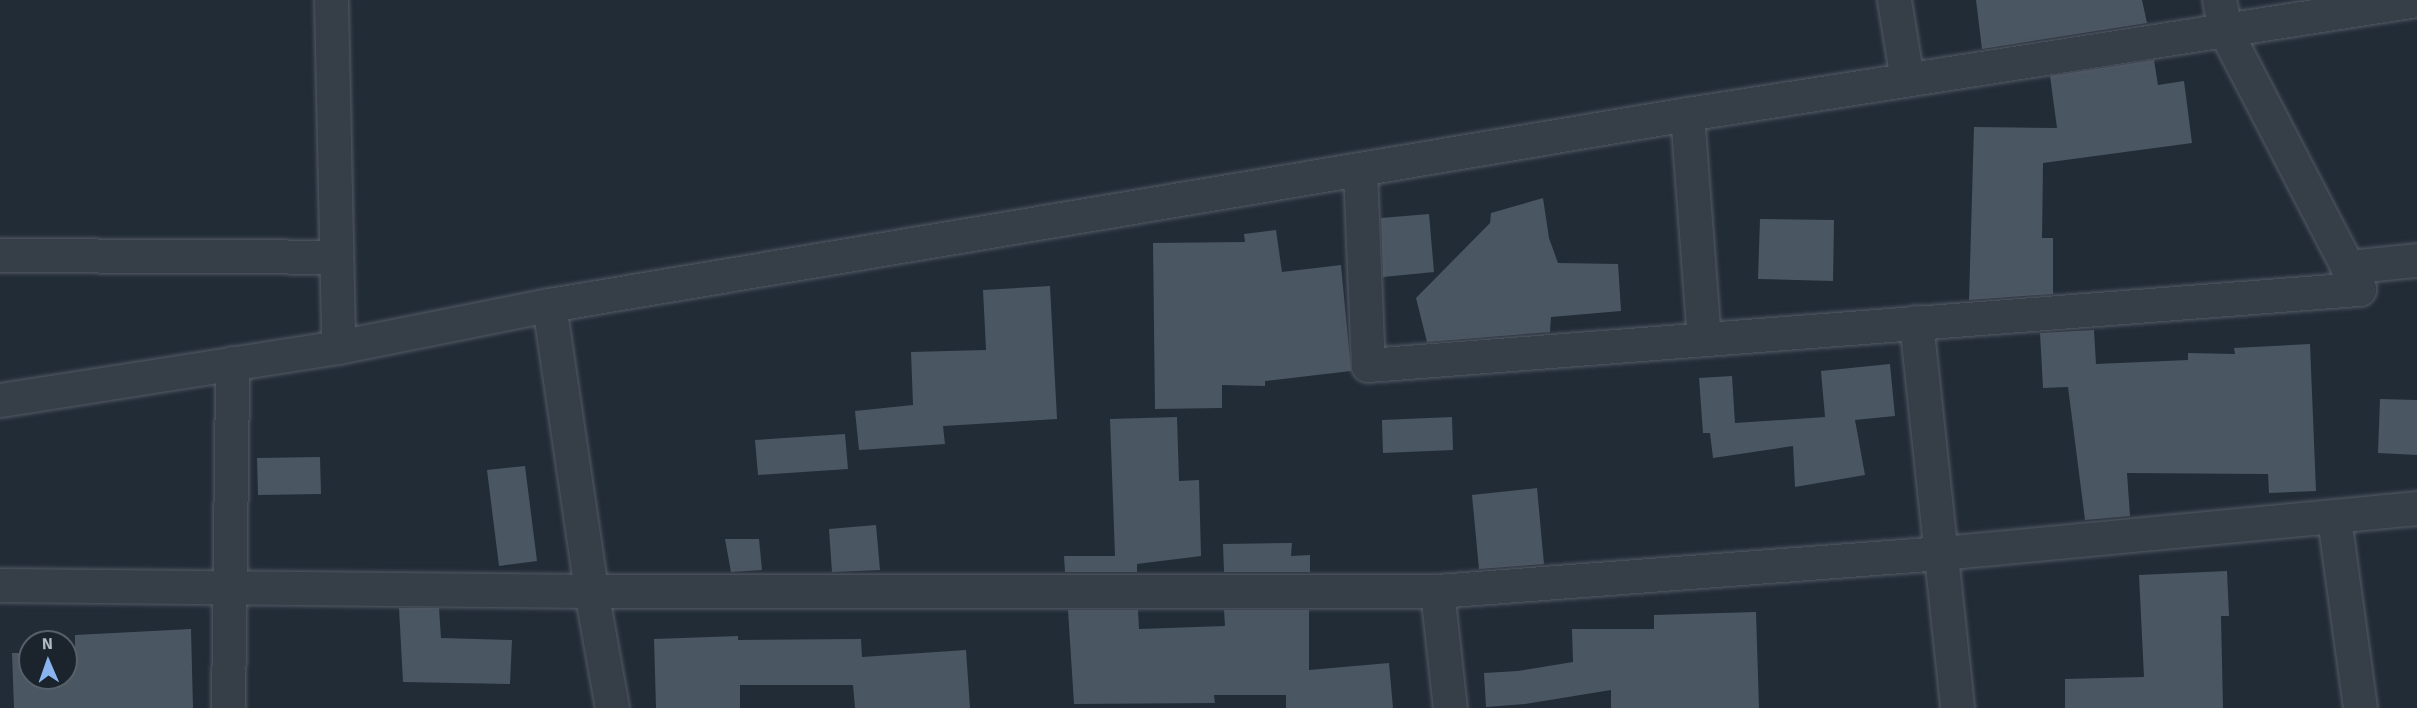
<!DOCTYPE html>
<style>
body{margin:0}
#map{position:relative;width:2417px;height:708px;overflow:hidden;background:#222c37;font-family:Signika,sans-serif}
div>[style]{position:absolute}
.building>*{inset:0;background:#4b5663}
.roads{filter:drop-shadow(0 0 2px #535b65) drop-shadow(0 0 2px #535b65)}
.street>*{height:33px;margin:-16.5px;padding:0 16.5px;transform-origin:16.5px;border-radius:16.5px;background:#363e48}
span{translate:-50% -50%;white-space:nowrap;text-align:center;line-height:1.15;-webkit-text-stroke:5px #1b232c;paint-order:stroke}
.north{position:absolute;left:18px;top:630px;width:60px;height:60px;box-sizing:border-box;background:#1b232c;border:2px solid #575f69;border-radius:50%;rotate:358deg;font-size:16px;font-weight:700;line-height:24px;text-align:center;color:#b0b8c4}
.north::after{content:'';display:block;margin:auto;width:21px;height:27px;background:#89b4f0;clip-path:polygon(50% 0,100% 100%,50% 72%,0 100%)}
</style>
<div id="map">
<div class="building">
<i style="clip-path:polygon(1976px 0,2142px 0,2147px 23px,1982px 49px)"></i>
<i style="clip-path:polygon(2154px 60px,2158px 85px,2184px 81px,2192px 143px,2043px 163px,2042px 238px,2053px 238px,2053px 294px,1969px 300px,1974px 127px,2057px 128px,2050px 76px)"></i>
<i style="clip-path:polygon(1543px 198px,1549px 238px,1558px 263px,1618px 264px,1621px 311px,1551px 317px,1550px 332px,1427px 342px,1416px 298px,1490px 223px,1491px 213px)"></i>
<i style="clip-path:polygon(1429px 214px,1434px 272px,1383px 277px,1381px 218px)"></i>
<i style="clip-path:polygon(1760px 219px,1834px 220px,1833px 281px,1758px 279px)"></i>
<i style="clip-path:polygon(1276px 230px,1282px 272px,1341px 265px,1351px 371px,1265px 381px,1265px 386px,1222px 385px,1222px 408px,1155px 409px,1153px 243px,1245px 242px,1244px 234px)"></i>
<i style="clip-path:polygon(1050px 286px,1057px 419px,943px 426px,945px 444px,859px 450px,855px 411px,913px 405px,911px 352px,986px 350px,983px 290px)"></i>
<i style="clip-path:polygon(2094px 330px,2096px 364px,2188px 360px,2188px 353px,2235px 354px,2234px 348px,2310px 344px,2316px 491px,2269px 493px,2268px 474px,2127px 473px,2130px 516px,2085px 520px,2068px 387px,2043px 388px,2040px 333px)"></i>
<i style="clip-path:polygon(1890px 364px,1895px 416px,1855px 420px,1865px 475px,1795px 487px,1793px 446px,1713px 458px,1710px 433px,1703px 433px,1699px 378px,1732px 376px,1735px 423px,1825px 417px,1821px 371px)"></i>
<i style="clip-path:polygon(2380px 399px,2417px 400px,2417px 455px,2378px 453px)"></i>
<i style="clip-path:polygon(1177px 417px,1179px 481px,1199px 480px,1201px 556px,1137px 564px,1137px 572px,1065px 572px,1064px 556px,1115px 556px,1110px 419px)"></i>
<i style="clip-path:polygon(1452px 417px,1453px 450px,1383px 453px,1382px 420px)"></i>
<i style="clip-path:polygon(845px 434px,848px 469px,758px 475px,755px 440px)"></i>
<i style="clip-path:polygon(320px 457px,321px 494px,258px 495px,257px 458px)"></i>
<i style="clip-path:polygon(525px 466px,537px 561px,499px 566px,487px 470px)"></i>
<i style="clip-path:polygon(1537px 488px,1544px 564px,1479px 569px,1472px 495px)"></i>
<i style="clip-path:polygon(876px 525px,880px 570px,832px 572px,829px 529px)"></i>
<i style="clip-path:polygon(725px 539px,759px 539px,762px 570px,731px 572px)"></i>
<i style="clip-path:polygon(1292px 543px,1291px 556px,1310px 555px,1310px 572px,1224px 572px,1223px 544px)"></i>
<i style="clip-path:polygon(2227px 571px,2229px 616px,2221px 616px,2223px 708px,2065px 708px,2065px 679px,2144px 677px,2139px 575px)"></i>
<i style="clip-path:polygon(399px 608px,439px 608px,441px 638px,512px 640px,510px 684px,403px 682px)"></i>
<i style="clip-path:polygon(1068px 610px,1138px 610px,1139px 629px,1225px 626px,1224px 610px,1309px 610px,1309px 670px,1389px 663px,1393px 708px,1286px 708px,1286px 695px,1214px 695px,1215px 703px,1074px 704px)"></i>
<i style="clip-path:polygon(1756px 612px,1759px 708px,1611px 708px,1611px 690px,1525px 704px,1486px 707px,1484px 673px,1518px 671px,1573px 662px,1572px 629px,1654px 629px,1654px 615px)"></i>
<i style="clip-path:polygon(191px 629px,193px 708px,14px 708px,12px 653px,30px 653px,30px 678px,66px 678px,66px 651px,75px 651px,75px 635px)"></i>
<i style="clip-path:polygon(738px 636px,738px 640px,861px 639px,862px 657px,966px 650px,970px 708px,855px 708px,853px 685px,740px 685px,740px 708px,656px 708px,654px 639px)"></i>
</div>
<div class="roads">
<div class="street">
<i style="left:331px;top:0;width:347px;rotate:88.8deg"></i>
<i style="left:1894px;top:0;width:80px;rotate:80.7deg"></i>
<i style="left:1687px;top:114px;width:225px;rotate:85.7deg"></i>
<i style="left:1360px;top:169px;width:196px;rotate:87.7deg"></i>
<i style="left:1368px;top:365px;width:994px;rotate:-4.39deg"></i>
<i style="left:2359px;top:289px;width:292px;rotate:-117.4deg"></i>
<i style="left:2225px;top:30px;width:31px;rotate:-101deg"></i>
<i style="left:0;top:255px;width:336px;rotate:0.3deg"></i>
<i style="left:2347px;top:267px;width:70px;rotate:-5.7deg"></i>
<i style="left:549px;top:305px;width:289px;rotate:81.6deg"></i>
<i style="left:591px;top:591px;width:119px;rotate:79.8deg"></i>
<i style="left:1916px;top:322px;width:388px;rotate:83.9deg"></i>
<i style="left:0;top:400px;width:342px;rotate:-8.9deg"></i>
<i style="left:338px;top:347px;width:215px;rotate:-11.3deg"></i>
<i style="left:549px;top:305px;width:1154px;rotate:-9.53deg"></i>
<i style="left:1687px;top:114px;width:739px;rotate:-8.88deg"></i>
<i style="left:2334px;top:518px;width:192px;rotate:82.2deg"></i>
<i style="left:0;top:585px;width:591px;rotate:0.58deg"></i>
<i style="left:591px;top:591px;width:846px"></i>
<i style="left:1437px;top:591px;width:505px;rotate:-4.31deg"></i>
<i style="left:1941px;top:553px;width:478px;rotate:-5.4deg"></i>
<i style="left:1437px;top:591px;width:118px;rotate:83.7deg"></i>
<i style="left:228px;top:708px;width:345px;rotate:-89.3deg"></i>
</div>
</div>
<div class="north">N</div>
</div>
